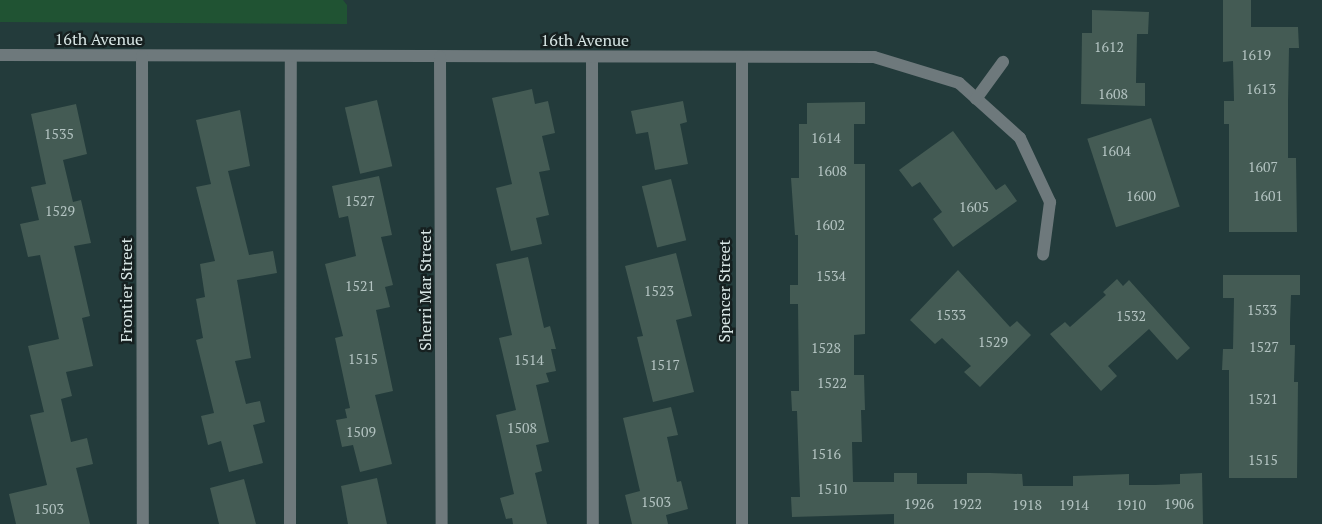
<!DOCTYPE html>
<html>
<head>
<meta charset="utf-8">
<style>
	body { margin:0 }
	#map { position:relative; width:1322px; height:524px; overflow:hidden; background:#233b3b; font-family:"PT Serif",serif }
	div>[style] { position:absolute }
	.green>* { inset:0; background:#205333 }
	.building>* { inset:0; background:#445b54; transform-origin:0 0 }
	.lane>* { height:12px; margin:-6px; padding:0 6px; transform-origin:6px; border-radius:6px; background:#6e797c }
	.street>* { height:12px; margin:-6px; padding:0 6px; transform-origin:6px; border-radius:6px; background:#6e797c }
	span { translate:-50% -50%; white-space:nowrap; text-align:center; line-height:1.15; -webkit-text-stroke:5px #162020; paint-order:stroke }
	.number-label { font-size:14px; color:#b4c4c2 }
	.number-label span { -webkit-text-stroke-width:0 }
	.street-label { font-size:16px; color:#d9e7e6 }
</style>
</head>
<body>
<div id="map">
	<div class="green">
		<div style="clip-path:polygon(0 0,343px 0,347px 5px,347px 24px,0 22px)"></div>
	</div>
	<div class="building">
		<div style="clip-path:polygon(1223px 0,1251px 0,1251px 27px,1298px 27px,1299px 48px,1289px 48px,1288px 102px,1288px 158px,1296px 158px,1297px 232px,1229px 232px,1229px 124px,1224px 124px,1224px 101px,1234px 101px,1233px 61px,1223px 62px)"></div>
		<div style="clip-path:polygon(1092px 10px,1149px 12px,1148px 34px,1137px 34px,1136px 83px,1145px 83px,1145px 106px,1081px 104px,1082px 33px,1092px 33px)"></div>
		<div style="clip-path:polygon(532px 89px,535px 104px,548px 101px,555px 133px,542px 136px,550px 170px,539px 172px,549px 215px,536px 218px,542px 244px,511px 251px,496px 188px,512px 184px,492px 98px)"></div>
		<div style="left:377px;top:100px;width:68px;height:33px;rotate:77deg"></div>
		<div style="clip-path:polygon(683px 101px,687px 122px,680px 124px,688px 164px,655px 170px,648px 132px,636px 134px,631px 111px)"></div>
		<div style="clip-path:polygon(865px 102px,865px 124px,854px 124px,854px 164px,865px 164px,865px 334px,854px 335px,854px 375px,864px 375px,865px 410px,861px 410px,862px 442px,852px 442px,853px 482px,894px 482px,894px 473px,917px 473px,917px 484px,967px 484px,967px 473px,990px 473px,1022px 474px,1023px 486px,1073px 486px,1073px 476px,1129px 474px,1129px 485px,1155px 485px,1180px 484px,1180px 474px,1202px 473px,1203px 524px,894px 524px,894px 514px,792px 517px,791px 497px,800px 497px,797px 411px,792px 411px,791px 391px,799px 391px,798px 304px,790px 304px,790px 285px,798px 285px,798px 235px,795px 235px,791px 178px,799px 178px,799px 124px,807px 124px,807px 103px)"></div>
		<div style="clip-path:polygon(76px 104px,87px 154px,63px 160px,73px 202px,81px 200px,91px 243px,74px 246px,90px 316px,82px 318px,93px 366px,66px 372px,72px 396px,61px 399px,71px 442px,87px 438px,93px 464px,76px 468px,90px 524px,16px 524px,9px 494px,47px 485px,30px 415px,44px 412px,28px 346px,59px 339px,40px 255px,28px 257px,20px 224px,39px 220px,31px 187px,46px 184px,31px 114px)"></div>
		<div style="clip-path:polygon(240px 110px,250px 166px,228px 171px,249px 255px,273px 251px,277px 273px,237px 280px,251px 358px,235px 361px,246px 404px,260px 401px,265px 422px,253px 425px,263px 463px,229px 472px,221px 441px,208px 445px,201px 416px,214px 413px,196px 340px,203px 338px,196px 299px,205px 297px,200px 264px,215px 261px,196px 187px,211px 184px,196px 120px)"></div>
		<div style="left:1151px;top:118px;width:93px;height:67px;rotate:72deg"></div>
		<div style="clip-path:polygon(953px 131px,996px 190px,1005px 184px,1017px 201px,953px 247px,933px 219px,942px 212px,920px 182px,912px 187px,899px 170px)"></div>
		<div style="clip-path:polygon(379px 176px,392px 235px,381px 237px,393px 285px,385px 287px,390px 307px,376px 310px,393px 391px,375px 395px,392px 464px,360px 472px,353px 445px,342px 447px,336px 420px,347px 418px,345px 409px,350px 408px,335px 338px,343px 336px,325px 264px,356px 256px,348px 216px,339px 218px,332px 186px)"></div>
		<div style="left:671px;top:179px;width:63px;height:30px;rotate:76deg"></div>
		<div style="clip-path:polygon(676px 253px,692px 316px,676px 320px,694px 392px,653px 402px,637px 337px,643px 336px,625px 266px)"></div>
		<div style="clip-path:polygon(528px 257px,544px 328px,550px 326px,556px 349px,551px 349px,556px 371px,546px 373px,549px 382px,536px 385px,549px 442px,536px 445px,542px 471px,535px 473px,547px 524px,513px 524px,512px 518px,506px 519px,500px 498px,514px 494px,496px 415px,516px 410px,499px 338px,512px 335px,496px 264px)"></div>
		<div style="clip-path:polygon(958px 270px,1010px 327px,1017px 321px,1031px 335px,980px 387px,964px 372px,971px 366px,942px 338px,935px 344px,910px 320px)"></div>
		<div style="clip-path:polygon(1223px 275px,1300px 275px,1300px 295px,1291px 295px,1290px 323px,1290px 345px,1295px 345px,1294px 382px,1298px 382px,1297px 478px,1229px 478px,1229px 370px,1222px 370px,1223px 349px,1233px 349px,1234px 298px,1223px 298px)"></div>
		<div style="clip-path:polygon(1117px 279px,1123px 286px,1129px 280px,1190px 348px,1177px 360px,1149px 329px,1108px 366px,1117px 376px,1101px 391px,1050px 334px,1065px 322px,1070px 327px,1106px 295px,1103px 292px)"></div>
		<div style="clip-path:polygon(671px 407px,678px 435px,667px 437px,677px 482px,681px 481px,688px 509px,666px 515px,668px 524px,632px 524px,625px 495px,640px 491px,623px 418px)"></div>
		<div style="clip-path:polygon(377px 478px,387px 524px,348px 524px,341px 486px)"></div>
		<div style="clip-path:polygon(244px 479px,256px 524px,219px 524px,210px 488px)"></div>
	</div>
	<div class="lane">
		<div style="left:592px;top:57px;width:467px;rotate:89.9deg"></div>
		<div style="left:290px;top:524px;width:468px;rotate:-89.9deg"></div>
	</div>
	<div class="street">
		<div style="left:0;top:55px;width:874px;rotate:0.13deg"></div>
		<div style="left:874px;top:57px;width:89px;rotate:17deg"></div>
		<div style="left:959px;top:83px;width:82px;rotate:42deg"></div>
		<div style="left:1020px;top:138px;width:71px;rotate:64.9deg"></div>
		<div style="left:1050px;top:202px;width:53px;rotate:97.5deg"></div>
		<div style="left:142px;top:56px;width:468px;rotate:89.9deg"></div>
		<div style="left:440px;top:57px;width:467px;rotate:89.8deg"></div>
		<div style="left:976px;top:99px;width:46px;rotate:-53.9deg"></div>
		<div style="left:742px;top:524px;width:467px;rotate:-90deg"></div>
	</div>
	<div class="number-label">
		<span style="left:1109px;top:47px">1612</span>
		<span style="left:1256px;top:55px">1619</span>
		<span style="left:1261px;top:89px">1613</span>
		<span style="left:1113px;top:94px">1608</span>
		<span style="left:59px;top:134px">1535</span>
		<span style="left:826px;top:138px">1614</span>
		<span style="left:1116px;top:151px">1604</span>
		<span style="left:1263px;top:167px">1607</span>
		<span style="left:832px;top:171px">1608</span>
		<span style="left:1141px;top:196px">1600</span>
		<span style="left:1268px;top:196px">1601</span>
		<span style="left:360px;top:201px">1527</span>
		<span style="left:974px;top:207px">1605</span>
		<span style="left:60px;top:211px">1529</span>
		<span style="left:830px;top:225px">1602</span>
		<span style="left:831px;top:276px">1534</span>
		<span style="left:360px;top:286px">1521</span>
		<span style="left:659px;top:291px">1523</span>
		<span style="left:1262px;top:310px">1533</span>
		<span style="left:951px;top:315px">1533</span>
		<span style="left:1131px;top:316px">1532</span>
		<span style="left:993px;top:342px">1529</span>
		<span style="left:1264px;top:347px">1527</span>
		<span style="left:826px;top:348px">1528</span>
		<span style="left:363px;top:359px">1515</span>
		<span style="left:529px;top:360px">1514</span>
		<span style="left:665px;top:365px">1517</span>
		<span style="left:832px;top:383px">1522</span>
		<span style="left:1263px;top:399px">1521</span>
		<span style="left:522px;top:428px">1508</span>
		<span style="left:361px;top:432px">1509</span>
		<span style="left:826px;top:454px">1516</span>
		<span style="left:1263px;top:460px">1515</span>
		<span style="left:832px;top:489px">1510</span>
		<span style="left:656px;top:502px">1503</span>
		<span style="left:919px;top:504px">1926</span>
		<span style="left:967px;top:504px">1922</span>
		<span style="left:1179px;top:504px">1906</span>
		<span style="left:1027px;top:505px">1918</span>
		<span style="left:1074px;top:505px">1914</span>
		<span style="left:1131px;top:505px">1910</span>
		<span style="left:49px;top:509px">1503</span>
	</div>
	<div class="street-label">
		<span style="left:99px;top:39px">16th Avenue</span>
		<span style="left:585px;top:40px">16th Avenue</span>
		<span style="left:126px;top:290px;rotate:-90deg">Frontier Street</span>
		<span style="left:425px;top:290px;rotate:-90deg">Sherri Mar Street</span>
		<span style="left:724px;top:291px;rotate:-90deg">Spencer Street</span>
	</div>
</div>
</body>
</html>
